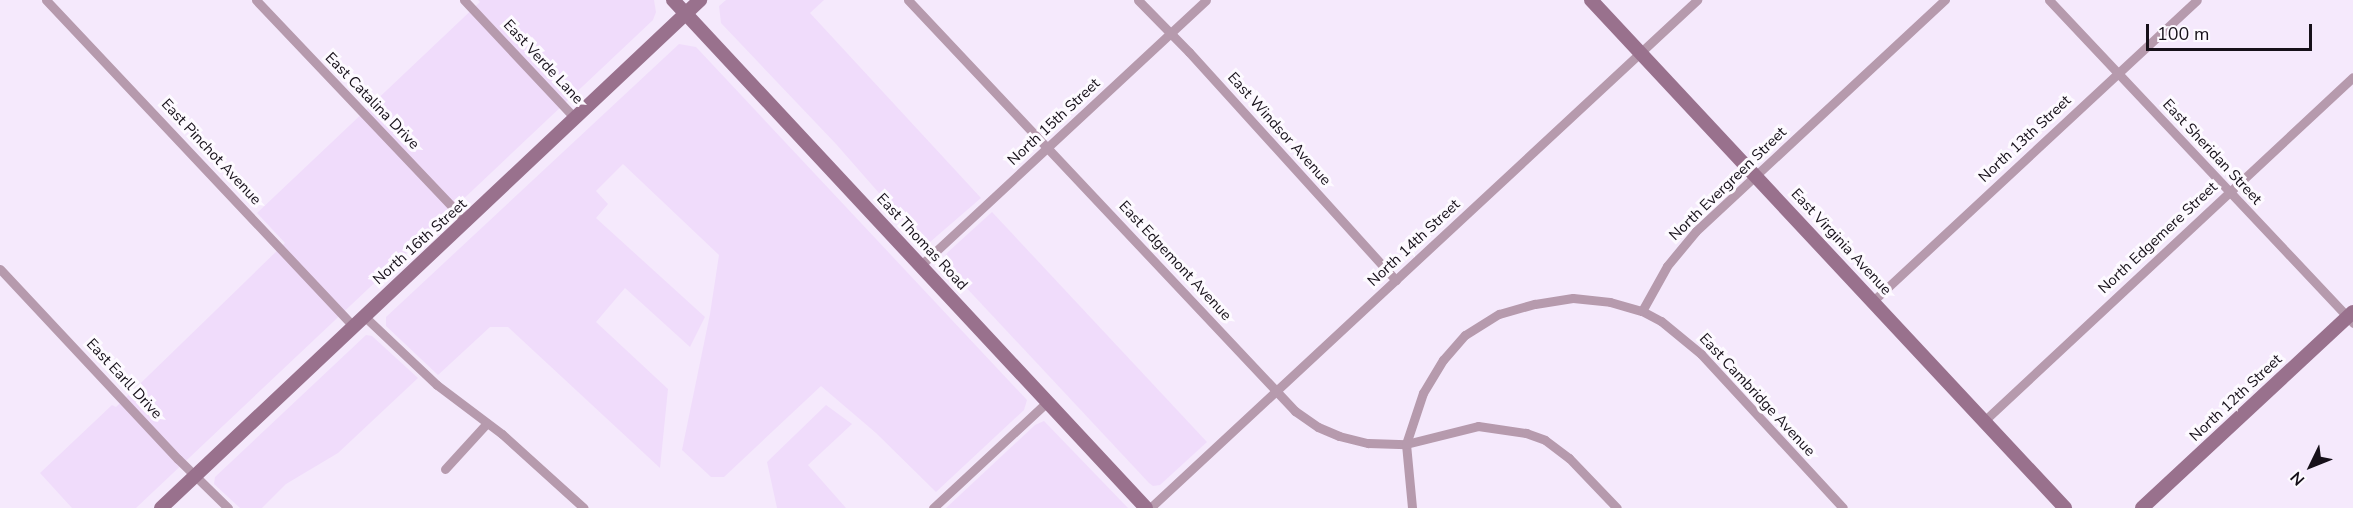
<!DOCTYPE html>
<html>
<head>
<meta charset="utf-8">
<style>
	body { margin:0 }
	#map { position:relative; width:2353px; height:508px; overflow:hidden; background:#f5e9fc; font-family:"Nunito Sans",sans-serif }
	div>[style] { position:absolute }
	.built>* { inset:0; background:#f0dcfb }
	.street>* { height:9px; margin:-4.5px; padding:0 4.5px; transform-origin:4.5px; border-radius:4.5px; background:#b69aad }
	.secondary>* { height:14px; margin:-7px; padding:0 7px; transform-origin:7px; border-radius:7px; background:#99718d }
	span { translate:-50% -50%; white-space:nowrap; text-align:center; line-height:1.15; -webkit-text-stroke:6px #fdfaff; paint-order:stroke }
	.street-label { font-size:15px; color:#161019 }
	.north { position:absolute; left:2281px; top:436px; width:60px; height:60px; -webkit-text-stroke:4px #fdfaff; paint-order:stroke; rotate:227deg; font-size:16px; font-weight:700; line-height:24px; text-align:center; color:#161019 }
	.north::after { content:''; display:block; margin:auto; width:21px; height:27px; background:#161019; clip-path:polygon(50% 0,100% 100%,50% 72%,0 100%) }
	.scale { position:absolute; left:2146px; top:24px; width:166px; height:27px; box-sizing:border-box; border:3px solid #161019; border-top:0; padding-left:8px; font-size:18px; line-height:21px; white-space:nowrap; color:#161019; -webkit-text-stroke:4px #fdfaff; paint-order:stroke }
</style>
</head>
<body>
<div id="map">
	<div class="built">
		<div style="clip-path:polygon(478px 0,654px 0,656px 12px,653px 20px,136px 508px,72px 508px,40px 473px,112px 405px,116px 407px,285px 243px,257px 213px,480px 2px)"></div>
		<div style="clip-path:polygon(726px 0,824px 0,810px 13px,981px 198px,930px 242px,922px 242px,836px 144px,721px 23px,719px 6px)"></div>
		<div style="clip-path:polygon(679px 44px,696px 47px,1027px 400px,1024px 410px,936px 492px,876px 433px,821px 386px,724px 477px,711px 477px,682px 450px,710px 314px,719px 255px,623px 164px,596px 191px,608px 204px,596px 218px,705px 317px,690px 347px,625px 288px,596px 322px,668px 389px,660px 468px,508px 327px,490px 327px,438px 375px,386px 326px,386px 317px)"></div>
		<div style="clip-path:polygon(992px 212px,1207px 442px,1160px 485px,1153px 486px,1149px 483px,946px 266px,944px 257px,948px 252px)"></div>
		<div style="clip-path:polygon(366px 335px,372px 336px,418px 378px,338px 453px,286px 484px,262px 508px,240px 508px,214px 484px,215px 477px)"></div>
		<div style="clip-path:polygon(826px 405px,852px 424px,808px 465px,846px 508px,777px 508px,767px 462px)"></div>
		<div style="clip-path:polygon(1044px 421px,1128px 508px,946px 508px,1035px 425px)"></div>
	</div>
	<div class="street">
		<div style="left:46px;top:0;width:448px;rotate:46.7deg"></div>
		<div style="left:256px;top:0;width:306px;rotate:46.5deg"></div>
		<div style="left:464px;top:0;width:162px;rotate:46.8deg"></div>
		<div style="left:908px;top:0;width:565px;rotate:46.72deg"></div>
		<div style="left:1295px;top:411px;width:28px;rotate:35deg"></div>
		<div style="left:1318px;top:427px;width:23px;rotate:23deg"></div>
		<div style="left:1339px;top:436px;width:30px;rotate:14deg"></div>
		<div style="left:1368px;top:443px;width:38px;rotate:2deg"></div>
		<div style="left:1406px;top:444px;width:64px;rotate:84.6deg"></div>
		<div style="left:1138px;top:0;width:73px;rotate:45.6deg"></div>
		<div style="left:1189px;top:52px;width:308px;rotate:47.8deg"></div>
		<div style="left:2049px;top:0;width:444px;rotate:46.7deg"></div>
		<div style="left:921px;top:265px;width:389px;rotate:-42.9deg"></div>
		<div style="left:0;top:269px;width:260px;rotate:46.9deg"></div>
		<div style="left:178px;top:459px;width:70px;rotate:44.4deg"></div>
		<div style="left:1873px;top:301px;width:442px;rotate:-42.9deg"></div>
		<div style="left:1642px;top:311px;width:21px;rotate:28deg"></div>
		<div style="left:1661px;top:321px;width:52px;rotate:39.5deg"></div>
		<div style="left:1701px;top:354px;width:209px;rotate:47.3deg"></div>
		<div style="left:364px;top:316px;width:100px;rotate:43.4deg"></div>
		<div style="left:437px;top:385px;width:81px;rotate:37deg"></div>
		<div style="left:502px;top:434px;width:110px;rotate:42.1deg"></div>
		<div style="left:1984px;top:421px;width:504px;rotate:-42.99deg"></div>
		<div style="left:1406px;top:444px;width:54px;rotate:-71.6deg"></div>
		<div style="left:1423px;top:393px;width:39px;rotate:-59deg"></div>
		<div style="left:1443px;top:360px;width:33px;rotate:-49deg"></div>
		<div style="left:1465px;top:335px;width:40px;rotate:-32deg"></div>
		<div style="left:1499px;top:314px;width:37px;rotate:-16deg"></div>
		<div style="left:1535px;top:304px;width:38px;rotate:-9deg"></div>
		<div style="left:1573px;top:298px;width:37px;rotate:6deg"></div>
		<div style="left:1610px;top:302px;width:33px;rotate:16deg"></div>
		<div style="left:1642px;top:311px;width:51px;rotate:-60.9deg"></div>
		<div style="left:1667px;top:266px;width:45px;rotate:-50.4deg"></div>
		<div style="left:1696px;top:231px;width:340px;rotate:-42.9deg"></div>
		<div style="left:1406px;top:444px;width:74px;rotate:-14deg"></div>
		<div style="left:1478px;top:426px;width:49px;rotate:8.3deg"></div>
		<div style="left:1526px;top:433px;width:20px;rotate:20deg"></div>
		<div style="left:1545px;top:440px;width:30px;rotate:37deg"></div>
		<div style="left:1569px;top:458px;width:69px;rotate:46.2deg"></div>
		<div style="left:445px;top:469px;width:62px;rotate:-47.6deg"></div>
		<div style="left:933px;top:508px;width:157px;rotate:-42.9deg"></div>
		<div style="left:1150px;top:508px;width:747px;rotate:-42.88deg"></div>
	</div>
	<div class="secondary">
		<div style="left:673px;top:0;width:694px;rotate:47.04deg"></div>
		<div style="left:1591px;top:0;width:695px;rotate:46.98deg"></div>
		<div style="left:161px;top:508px;width:741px;rotate:-43.3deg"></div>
		<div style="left:2142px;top:508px;width:288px;rotate:-42.9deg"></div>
	</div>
	<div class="street-label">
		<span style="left:543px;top:62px;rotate:47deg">East Verde Lane</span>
		<span style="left:372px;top:101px;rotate:46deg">East Catalina Drive</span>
		<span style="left:1054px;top:122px;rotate:-43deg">North 15th Street</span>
		<span style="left:1279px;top:129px;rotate:48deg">East Windsor Avenue</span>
		<span style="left:2025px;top:139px;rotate:-43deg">North 13th Street</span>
		<span style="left:211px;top:152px;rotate:47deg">East Pinchot Avenue</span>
		<span style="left:2212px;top:152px;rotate:47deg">East Sheridan Street</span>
		<span style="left:1728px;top:184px;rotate:-44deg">North Evergreen Street</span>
		<span style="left:2158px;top:238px;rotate:-43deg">North Edgemere Street</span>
		<span style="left:420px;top:242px;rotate:-42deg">North 16th Street</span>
		<span style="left:922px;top:242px;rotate:47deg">East Thomas Road</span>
		<span style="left:1841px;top:242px;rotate:47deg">East Virginia Avenue</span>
		<span style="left:1414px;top:243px;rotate:-43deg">North 14th Street</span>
		<span style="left:1175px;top:261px;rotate:47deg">East Edgemont Avenue</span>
		<span style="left:124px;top:379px;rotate:47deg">East Earll Drive</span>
		<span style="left:1757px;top:395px;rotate:47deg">East Cambridge Avenue</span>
		<span style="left:2236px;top:398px;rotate:-43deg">North 12th Street</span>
	</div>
	<div class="north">N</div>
	<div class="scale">100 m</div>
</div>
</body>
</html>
